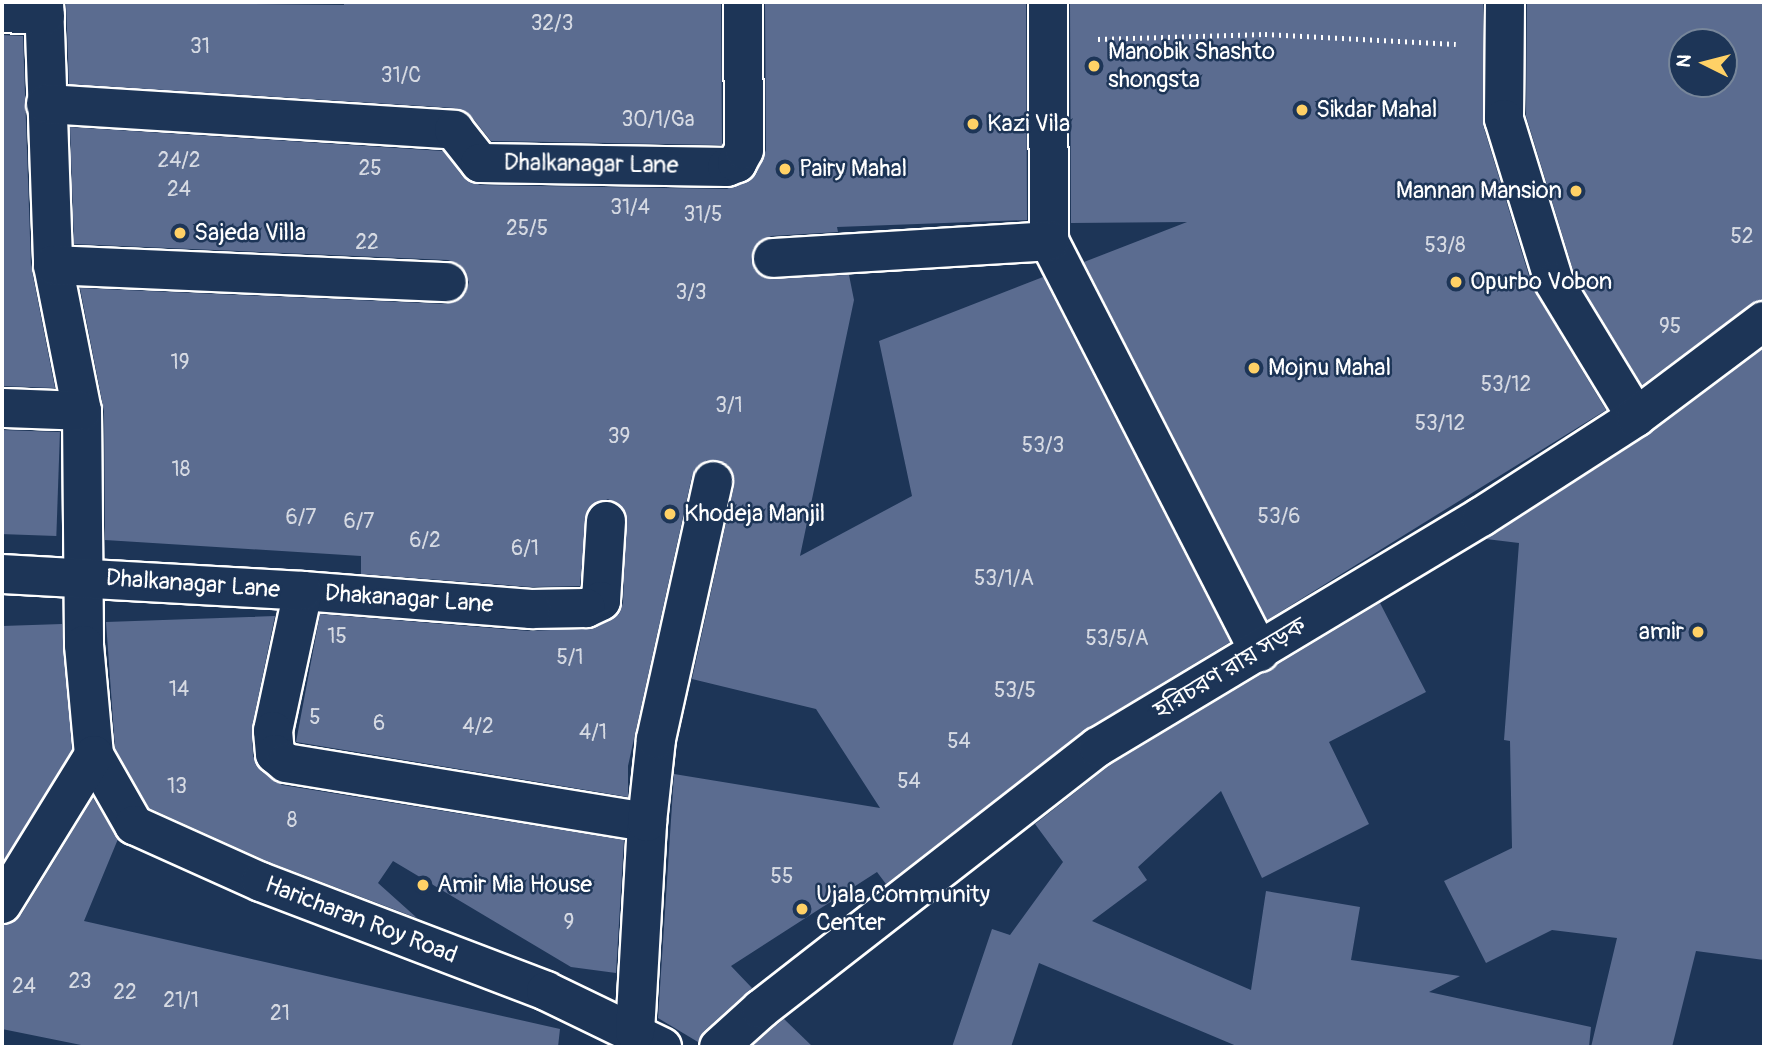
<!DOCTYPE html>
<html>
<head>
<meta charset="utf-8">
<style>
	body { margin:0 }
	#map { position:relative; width:1766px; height:1049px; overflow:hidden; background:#1d3557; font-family:Pangolin,"Noto Sans Bengali",sans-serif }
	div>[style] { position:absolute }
	.building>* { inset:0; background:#5b6c90; transform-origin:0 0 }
	.path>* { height:4.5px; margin-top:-2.25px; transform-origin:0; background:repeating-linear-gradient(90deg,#fff 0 2px,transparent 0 7px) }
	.roads { filter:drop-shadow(2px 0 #fff) drop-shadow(-2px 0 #fff) drop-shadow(0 2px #fff) drop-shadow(0 -2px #fff) }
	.street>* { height:38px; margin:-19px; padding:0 19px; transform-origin:19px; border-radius:19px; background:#1d3557 }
	.secondary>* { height:38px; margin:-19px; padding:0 19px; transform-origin:19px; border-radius:19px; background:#1d3557 }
	.dots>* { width:19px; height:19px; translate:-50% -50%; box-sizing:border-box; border:4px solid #1d3557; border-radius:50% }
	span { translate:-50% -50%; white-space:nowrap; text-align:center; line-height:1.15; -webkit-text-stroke:5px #1d3557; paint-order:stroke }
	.number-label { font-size:21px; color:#d6dae3 }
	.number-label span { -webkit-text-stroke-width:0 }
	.poi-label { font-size:24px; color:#fff }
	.left { translate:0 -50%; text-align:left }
	.right { translate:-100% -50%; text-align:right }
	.street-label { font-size:24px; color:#fff }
	.frame { position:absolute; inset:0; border:4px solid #fff; pointer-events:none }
	.north { position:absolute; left:1668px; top:28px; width:70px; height:70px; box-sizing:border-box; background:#1d3557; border:2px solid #77869a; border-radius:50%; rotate:276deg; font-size:19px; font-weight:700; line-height:28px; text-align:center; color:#fff }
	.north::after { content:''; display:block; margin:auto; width:24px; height:32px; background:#ffd166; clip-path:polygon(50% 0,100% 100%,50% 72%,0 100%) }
</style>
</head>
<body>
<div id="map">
	<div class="building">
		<div style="clip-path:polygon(66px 2px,344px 5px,344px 2px,721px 2px,722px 145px,491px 141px,471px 116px,455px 108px,69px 84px)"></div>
		<div style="clip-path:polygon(765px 2px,1026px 2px,1027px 220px,837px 227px,838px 232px,771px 236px,753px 249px,754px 269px,763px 277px,849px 275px,854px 300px,800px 556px,912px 496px,879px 341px,1043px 277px,1230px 642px,1085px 730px,886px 884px,877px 872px,731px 966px,752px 988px,704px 1031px,698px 1042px,658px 1018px,674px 774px,880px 808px,816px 709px,692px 679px,734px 486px,728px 465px,707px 460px,692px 476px,628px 766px,628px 797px,296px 742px,320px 614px,529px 631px,595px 628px,619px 614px,623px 603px,626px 512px,608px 499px,587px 510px,580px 586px,532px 587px,361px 574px,361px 556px,105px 540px,104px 411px,80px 288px,446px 304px,465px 294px,469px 282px,459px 264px,448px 260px,74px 244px,70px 127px,443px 151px,463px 177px,480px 185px,727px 189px,756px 174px,766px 150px)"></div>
		<div style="clip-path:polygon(1070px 2px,1483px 2px,1483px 125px,1533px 289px,1606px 410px,1267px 620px,1084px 262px,1187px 222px,1071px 223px)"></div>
		<div style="clip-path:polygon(evenodd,1527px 2px,1764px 2px,1764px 300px,1751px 304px,1642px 385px,1574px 273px,1526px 116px,1527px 2px,1682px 42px,1724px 42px,1724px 84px,1682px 84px,1682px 42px)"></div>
		<div style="clip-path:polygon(2px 35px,23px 36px,31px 266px,55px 388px,2px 386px)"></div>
		<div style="clip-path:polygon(1764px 348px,1764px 960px,1696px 951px,1672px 1047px,1591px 1047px,1617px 938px,1552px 930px,1486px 963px,1444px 881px,1512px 848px,1510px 741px,1504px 740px,1519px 543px,1486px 539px,1648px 435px)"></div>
		<div style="left:2px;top:430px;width:58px;height:104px;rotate:2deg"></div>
		<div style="clip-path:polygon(1380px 603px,1426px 692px,1329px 742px,1369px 824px,1262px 878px,1221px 791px,1138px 867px,1147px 880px,1092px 921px,1251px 990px,1266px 891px,1360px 907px,1351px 960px,1460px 976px,1429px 992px,1591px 1027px,1589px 1047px,1239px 1047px,1039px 963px,1011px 1047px,952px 1047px,992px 929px,1010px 935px,1063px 862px,1035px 824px,1110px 765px)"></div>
		<div style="clip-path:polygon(275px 616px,252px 727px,253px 756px,261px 771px,282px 785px,624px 840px,616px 973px,571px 967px,393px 861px,378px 883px,417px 918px,269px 862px,149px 808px,115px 748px,106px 622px)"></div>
		<div style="clip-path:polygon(62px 624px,72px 750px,2px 863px,2px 626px)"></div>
		<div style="clip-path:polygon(93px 798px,118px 839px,84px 921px,560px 1029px,558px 1047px,91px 1047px,2px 1029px,2px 926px,21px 915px)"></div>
		<div style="clip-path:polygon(784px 1019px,813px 1047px,751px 1047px,775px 1026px)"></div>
	</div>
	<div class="path">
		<div style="left:1098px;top:39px;width:167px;rotate:-1.7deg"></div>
		<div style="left:1265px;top:34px;width:191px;rotate:3deg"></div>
	</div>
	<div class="roads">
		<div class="street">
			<div style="left:44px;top:2px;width:263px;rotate:88deg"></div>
			<div style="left:53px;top:265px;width:149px;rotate:78.8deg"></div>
			<div style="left:82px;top:411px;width:234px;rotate:89.5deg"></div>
			<div style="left:84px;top:645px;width:110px;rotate:84.8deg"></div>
			<div style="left:94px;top:755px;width:81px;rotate:60.3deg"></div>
			<div style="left:134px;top:825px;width:139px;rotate:24.2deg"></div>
			<div style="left:261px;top:882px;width:305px;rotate:20.9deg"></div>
			<div style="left:546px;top:991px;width:129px;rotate:25.8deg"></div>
			<div style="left:1048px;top:2px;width:239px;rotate:89.8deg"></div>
			<div style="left:1049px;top:241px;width:462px;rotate:62.9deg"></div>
			<div style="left:1505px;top:2px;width:117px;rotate:90.5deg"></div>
			<div style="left:1504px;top:119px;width:170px;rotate:72.9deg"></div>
			<div style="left:1554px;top:282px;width:158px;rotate:58.7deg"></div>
			<div style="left:2px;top:13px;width:43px;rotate:2.7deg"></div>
			<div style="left:46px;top:104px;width:409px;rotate:3.6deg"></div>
			<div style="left:454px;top:130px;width:42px;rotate:51.8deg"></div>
			<div style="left:480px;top:163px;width:247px;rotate:0.9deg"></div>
			<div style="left:727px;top:167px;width:11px;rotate:-22deg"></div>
			<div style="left:737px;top:163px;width:15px;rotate:-62deg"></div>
			<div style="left:744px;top:150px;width:148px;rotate:-90.4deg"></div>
			<div style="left:773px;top:258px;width:277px;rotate:-3.5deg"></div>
			<div style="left:53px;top:265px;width:394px;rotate:2.5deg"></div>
			<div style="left:2px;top:408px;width:80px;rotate:2.1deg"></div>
			<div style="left:606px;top:521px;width:80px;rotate:93.6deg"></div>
			<div style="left:601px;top:601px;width:17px;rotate:155deg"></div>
			<div style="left:586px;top:608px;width:55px;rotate:179deg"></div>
			<div style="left:531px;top:609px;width:229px;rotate:-175.5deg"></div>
			<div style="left:303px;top:591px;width:143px;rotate:102.1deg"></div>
			<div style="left:273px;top:731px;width:23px;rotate:85deg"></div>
			<div style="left:275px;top:754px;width:14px;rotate:39deg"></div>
			<div style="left:286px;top:763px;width:366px;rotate:9.3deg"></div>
			<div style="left:2px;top:574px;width:301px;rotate:3.2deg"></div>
			<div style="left:2px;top:904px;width:175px;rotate:-58.3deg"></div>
			<div style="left:635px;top:1032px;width:210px;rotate:-86.7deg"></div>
			<div style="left:647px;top:822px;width:83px;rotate:-83.8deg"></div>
			<div style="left:656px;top:739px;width:264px;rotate:-77.5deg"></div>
		</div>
		<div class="secondary">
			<div style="left:719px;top:1047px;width:57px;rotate:-42.1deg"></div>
			<div style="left:761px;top:1009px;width:427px;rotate:-37.9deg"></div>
			<div style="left:1098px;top:747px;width:447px;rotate:-31deg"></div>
			<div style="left:1481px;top:517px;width:184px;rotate:-32.8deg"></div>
			<div style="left:1636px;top:417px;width:160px;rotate:-36.9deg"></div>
		</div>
	</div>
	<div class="dots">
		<div style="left:1094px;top:66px;background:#ffd166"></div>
		<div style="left:1302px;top:110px;background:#ffd166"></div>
		<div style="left:973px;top:124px;background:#ffd166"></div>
		<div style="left:785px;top:169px;background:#ffd166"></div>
		<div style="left:1576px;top:191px;background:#ffd166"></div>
		<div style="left:180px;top:233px;background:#ffd166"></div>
		<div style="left:1456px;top:282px;background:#ffd166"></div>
		<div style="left:1254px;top:368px;background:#ffd166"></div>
		<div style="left:670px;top:514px;background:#ffd166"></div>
		<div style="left:1698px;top:632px;background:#ffd166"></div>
		<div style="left:423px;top:885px;background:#ffd166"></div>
		<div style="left:802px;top:909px;background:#ffd166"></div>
	</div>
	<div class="number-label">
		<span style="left:552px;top:24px">32/3</span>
		<span style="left:200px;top:47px">31</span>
		<span style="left:401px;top:76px">31/C</span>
		<span style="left:658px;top:120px">30/1/Ga</span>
		<span style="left:179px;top:161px">24/2</span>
		<span style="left:370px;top:169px">25</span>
		<span style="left:179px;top:190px">24</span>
		<span style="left:630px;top:208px">31/4</span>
		<span style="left:703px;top:215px">31/5</span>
		<span style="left:527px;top:229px">25/5</span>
		<span style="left:1742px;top:237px">52</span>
		<span style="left:367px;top:243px">22</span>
		<span style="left:1445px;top:246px">53/8</span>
		<span style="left:691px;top:293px">3/3</span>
		<span style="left:1670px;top:327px">95</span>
		<span style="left:180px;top:363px">19</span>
		<span style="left:1506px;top:385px">53/12</span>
		<span style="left:729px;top:406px">3/1</span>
		<span style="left:1440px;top:424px">53/12</span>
		<span style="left:619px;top:437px">39</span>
		<span style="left:1043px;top:446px">53/3</span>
		<span style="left:181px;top:470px">18</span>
		<span style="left:1279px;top:517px">53/6</span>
		<span style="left:301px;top:518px">6/7</span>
		<span style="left:359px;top:522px">6/7</span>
		<span style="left:425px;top:541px">6/2</span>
		<span style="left:525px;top:549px">6/1</span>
		<span style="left:1004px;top:579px">53/1/A</span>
		<span style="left:337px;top:637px">15</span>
		<span style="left:1117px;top:639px">53/5/A</span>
		<span style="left:570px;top:658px">5/1</span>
		<span style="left:179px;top:690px">14</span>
		<span style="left:1015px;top:691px">53/5</span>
		<span style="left:315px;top:718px">5</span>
		<span style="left:379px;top:724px">6</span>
		<span style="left:478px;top:727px">4/2</span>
		<span style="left:593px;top:733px">4/1</span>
		<span style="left:959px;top:742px">54</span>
		<span style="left:909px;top:782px">54</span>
		<span style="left:177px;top:787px">13</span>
		<span style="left:292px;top:821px">8</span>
		<span style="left:782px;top:877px">55</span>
		<span style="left:569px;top:923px">9</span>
		<span style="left:80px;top:982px">23</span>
		<span style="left:24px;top:987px">24</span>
		<span style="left:125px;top:993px">22</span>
		<span style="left:181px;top:1001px">21/1</span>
		<span style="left:280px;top:1014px">21</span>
	</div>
	<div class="poi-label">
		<span class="left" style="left:1108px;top:66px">Manobik Shashto<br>shongsta</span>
		<span class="left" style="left:1316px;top:110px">Sikdar Mahal</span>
		<span class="left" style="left:987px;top:124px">Kazi Vila</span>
		<span class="left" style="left:799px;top:169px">Pairy Mahal</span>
		<span class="right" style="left:1562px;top:191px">Mannan Mansion</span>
		<span class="left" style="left:194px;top:233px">Sajeda Villa</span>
		<span class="left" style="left:1470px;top:282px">Opurbo Vobon</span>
		<span class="left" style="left:1268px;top:368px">Mojnu Mahal</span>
		<span class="left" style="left:684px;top:514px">Khodeja Manjil</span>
		<span class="right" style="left:1684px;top:632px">amir</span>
		<span class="left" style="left:437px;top:885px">Amir Mia House</span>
		<span class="left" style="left:816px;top:909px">Ujala Community<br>Center</span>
	</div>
	<div class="street-label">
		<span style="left:591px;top:164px;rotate:1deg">Dhalkanagar Lane</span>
		<span style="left:193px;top:584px;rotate:4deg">Dhalkanagar Lane</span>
		<span style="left:409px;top:599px;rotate:4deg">Dhakanagar Lane</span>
		<span style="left:1230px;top:668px;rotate:-31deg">হরিচরণ রায় সড়ক</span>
		<span style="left:361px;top:920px;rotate:21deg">Haricharan Roy Road</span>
	</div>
	<div class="frame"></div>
	<div class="north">N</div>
</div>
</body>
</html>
